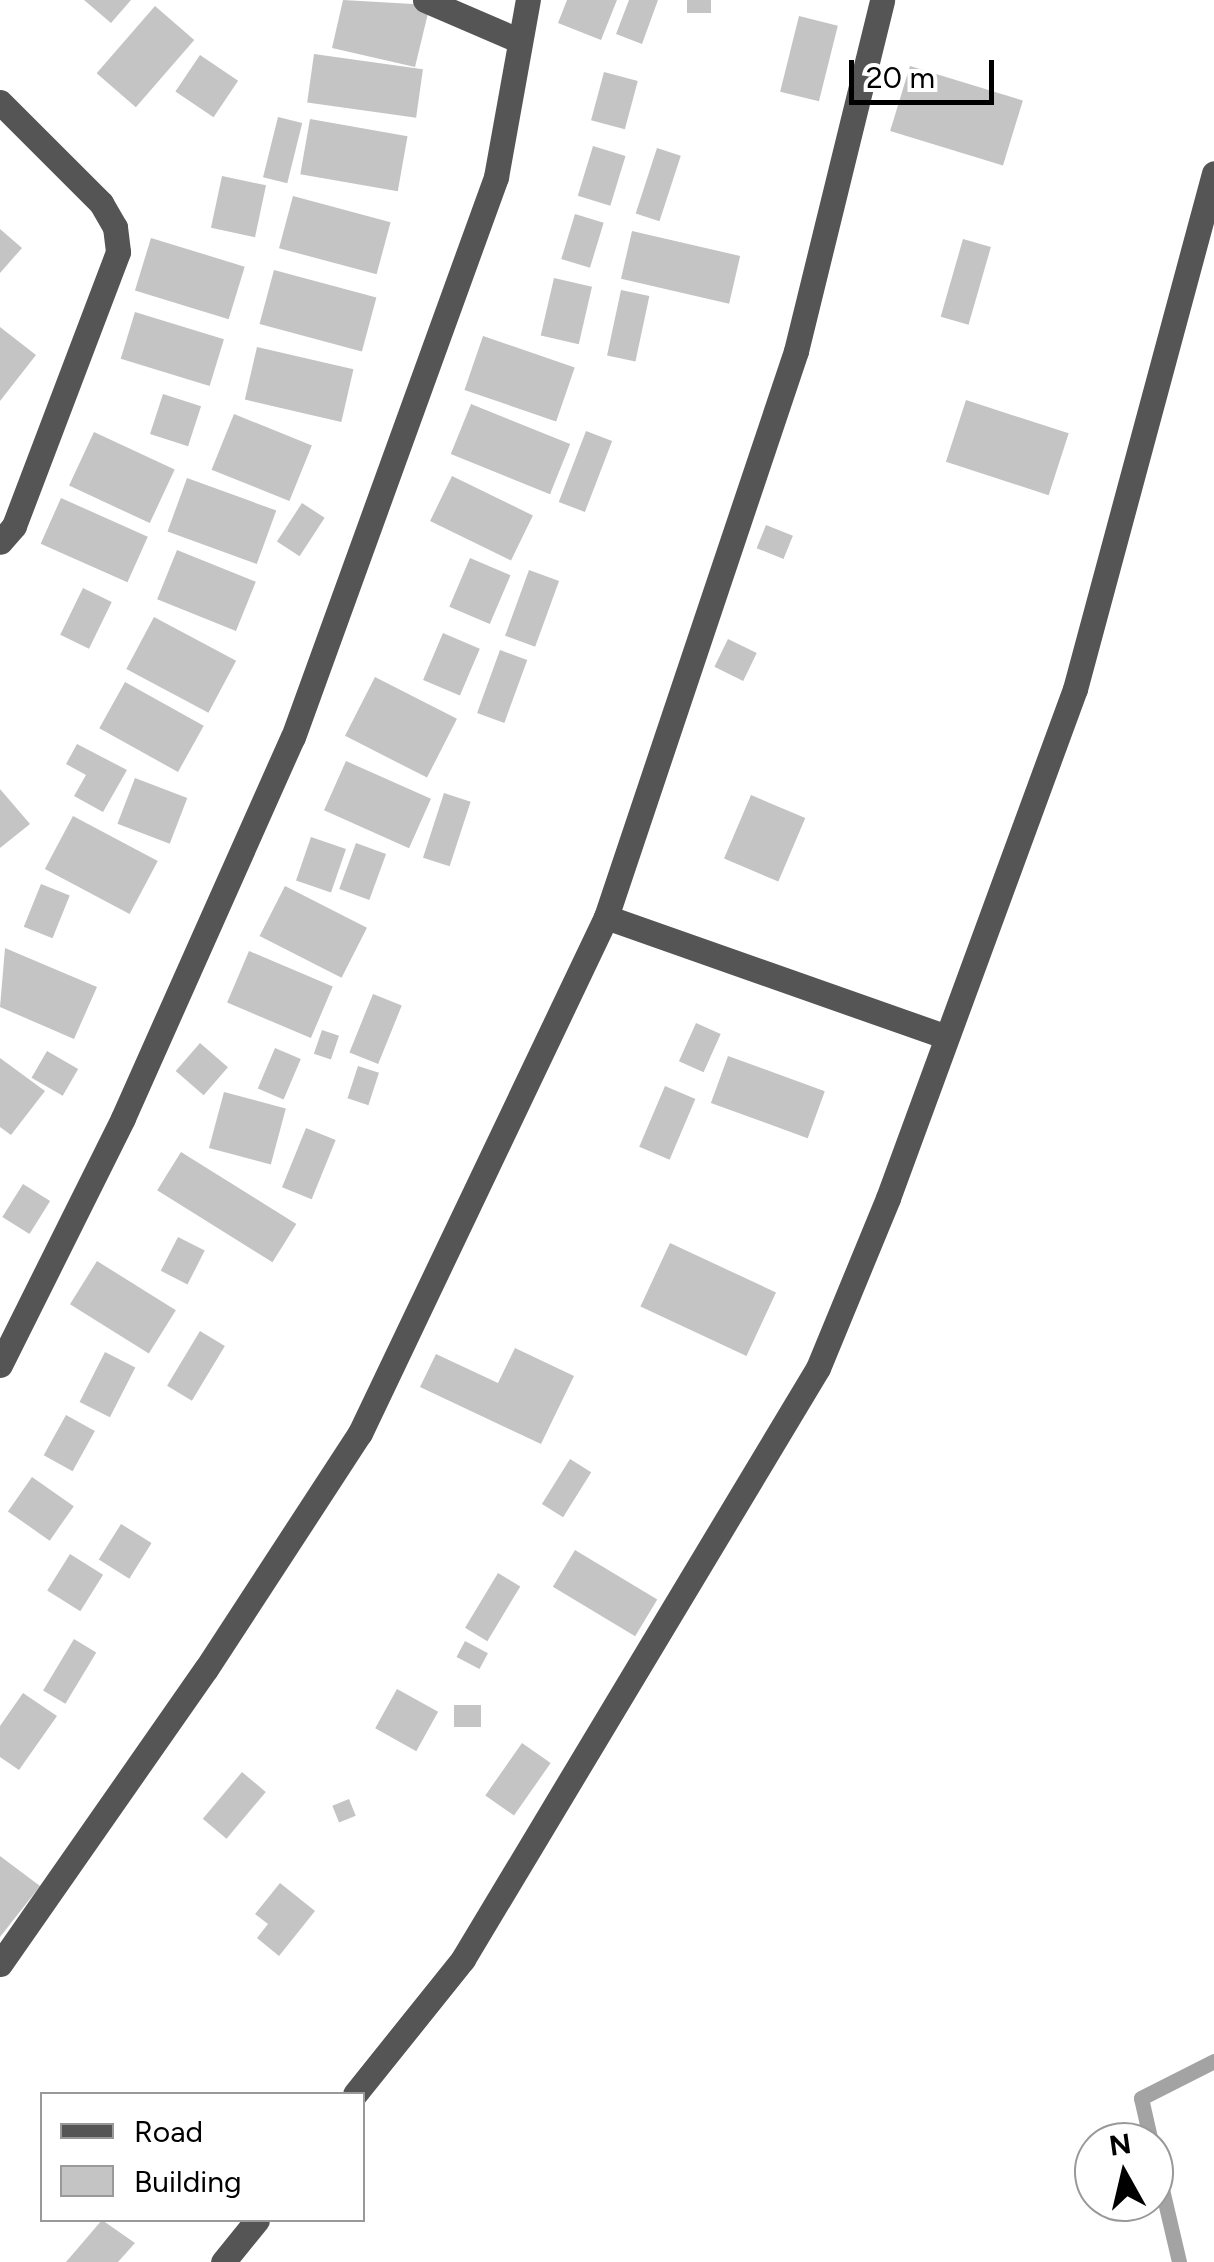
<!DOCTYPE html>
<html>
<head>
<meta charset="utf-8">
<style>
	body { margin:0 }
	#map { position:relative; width:1214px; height:2262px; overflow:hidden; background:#fff; font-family:Figtree,sans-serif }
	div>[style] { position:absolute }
	.stream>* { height:15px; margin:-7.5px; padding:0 7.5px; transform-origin:7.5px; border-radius:7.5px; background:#a3a3a3 }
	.building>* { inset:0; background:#c4c4c4; transform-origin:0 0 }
	.minor>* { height:25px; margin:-12.5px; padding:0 12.5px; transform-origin:12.5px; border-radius:12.5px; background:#555 }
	span { translate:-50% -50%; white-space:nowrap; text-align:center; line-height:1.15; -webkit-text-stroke:8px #fff; paint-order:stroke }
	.legend { position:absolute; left:40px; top:2092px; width:325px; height:130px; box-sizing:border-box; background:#fff; border:2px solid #999; margin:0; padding:12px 18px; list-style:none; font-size:30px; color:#000 }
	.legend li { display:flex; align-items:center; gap:20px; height:50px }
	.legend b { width:50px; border:2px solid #999 }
	.north { position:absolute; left:1074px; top:2122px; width:100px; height:100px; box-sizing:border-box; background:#fff; border:2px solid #999; border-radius:50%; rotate:352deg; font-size:28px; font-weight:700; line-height:40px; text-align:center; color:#000 }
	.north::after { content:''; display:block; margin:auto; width:35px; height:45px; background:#000; clip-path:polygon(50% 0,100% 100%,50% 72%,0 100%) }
	.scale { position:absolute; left:849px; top:60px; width:145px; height:45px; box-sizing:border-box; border:5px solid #000; border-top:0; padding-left:12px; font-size:30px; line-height:35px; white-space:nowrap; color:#000; -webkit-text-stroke:8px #fff; paint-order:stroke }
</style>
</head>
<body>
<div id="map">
	<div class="stream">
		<div style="left:1151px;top:2142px;width:45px;rotate:-102.8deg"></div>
		<div style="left:1141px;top:2098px;width:82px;rotate:-26.9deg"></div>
		<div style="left:1154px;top:2155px;width:110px;rotate:76.8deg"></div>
	</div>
	<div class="building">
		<div style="clip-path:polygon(84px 0,131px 0,111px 23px)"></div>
		<div style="clip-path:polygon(343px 0,430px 5px,415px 67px,332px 48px)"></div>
		<div style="clip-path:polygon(567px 0,617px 0,601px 40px,558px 23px)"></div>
		<div style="clip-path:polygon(629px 0,658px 0,642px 44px,616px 34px)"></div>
		<div style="left:687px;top:0;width:24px;height:13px"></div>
		<div style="left:155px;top:6px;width:52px;height:89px;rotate:41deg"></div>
		<div style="left:799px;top:16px;width:40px;height:78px;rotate:14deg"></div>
		<div style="left:314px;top:54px;width:110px;height:49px;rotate:8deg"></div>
		<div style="left:200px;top:55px;width:46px;height:44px;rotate:34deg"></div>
		<div style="left:910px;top:66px;width:118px;height:68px;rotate:17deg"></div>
		<div style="left:604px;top:72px;width:35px;height:50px;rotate:15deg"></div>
		<div style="left:278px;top:117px;width:25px;height:62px;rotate:14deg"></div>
		<div style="left:310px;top:119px;width:99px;height:56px;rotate:10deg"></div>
		<div style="left:593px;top:146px;width:34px;height:52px;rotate:17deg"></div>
		<div style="left:657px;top:148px;width:25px;height:69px;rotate:18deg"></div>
		<div style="left:222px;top:176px;width:45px;height:53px;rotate:12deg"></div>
		<div style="left:293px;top:196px;width:101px;height:54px;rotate:15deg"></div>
		<div style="left:575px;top:214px;width:30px;height:47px;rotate:17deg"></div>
		<div style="clip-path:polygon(0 229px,22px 248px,0 273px)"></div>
		<div style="left:632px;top:231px;width:111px;height:49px;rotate:13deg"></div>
		<div style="left:151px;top:238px;width:98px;height:55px;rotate:17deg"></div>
		<div style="left:963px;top:239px;width:29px;height:81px;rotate:16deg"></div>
		<div style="left:274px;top:270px;width:106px;height:56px;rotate:15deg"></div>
		<div style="left:554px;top:278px;width:39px;height:59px;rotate:13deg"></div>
		<div style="left:621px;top:290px;width:29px;height:67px;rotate:12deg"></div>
		<div style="left:135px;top:312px;width:93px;height:49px;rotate:17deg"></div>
		<div style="clip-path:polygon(0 327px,36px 355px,0 401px)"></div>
		<div style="left:483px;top:336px;width:97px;height:57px;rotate:19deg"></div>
		<div style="left:257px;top:347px;width:99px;height:54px;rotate:13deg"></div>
		<div style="left:163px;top:394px;width:40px;height:42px;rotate:18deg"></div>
		<div style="left:966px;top:400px;width:108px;height:65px;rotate:18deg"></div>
		<div style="left:471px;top:404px;width:107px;height:54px;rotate:22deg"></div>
		<div style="left:234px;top:414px;width:84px;height:60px;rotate:22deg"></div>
		<div style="left:586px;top:431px;width:28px;height:76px;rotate:21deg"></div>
		<div style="left:94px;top:432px;width:89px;height:59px;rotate:25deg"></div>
		<div style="left:452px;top:476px;width:90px;height:50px;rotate:26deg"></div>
		<div style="left:187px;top:478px;width:95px;height:57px;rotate:20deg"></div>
		<div style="left:61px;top:498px;width:95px;height:50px;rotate:24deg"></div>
		<div style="left:302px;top:503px;width:27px;height:46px;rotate:33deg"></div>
		<div style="left:766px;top:525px;width:29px;height:25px;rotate:22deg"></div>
		<div style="left:177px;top:550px;width:85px;height:53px;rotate:22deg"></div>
		<div style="left:470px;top:558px;width:44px;height:53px;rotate:23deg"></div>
		<div style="left:529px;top:570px;width:32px;height:70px;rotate:20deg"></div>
		<div style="left:83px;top:588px;width:32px;height:52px;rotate:26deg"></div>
		<div style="left:154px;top:617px;width:93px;height:59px;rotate:28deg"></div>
		<div style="left:443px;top:633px;width:40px;height:51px;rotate:23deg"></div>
		<div style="left:728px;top:639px;width:32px;height:31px;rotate:26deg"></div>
		<div style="left:500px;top:650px;width:29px;height:67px;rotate:20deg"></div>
		<div style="left:375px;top:677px;width:92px;height:66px;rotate:27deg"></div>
		<div style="left:125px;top:682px;width:90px;height:53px;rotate:29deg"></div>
		<div style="clip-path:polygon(77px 744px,127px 770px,103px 812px,74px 796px,86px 775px,66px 764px)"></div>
		<div style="left:346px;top:761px;width:93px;height:54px;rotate:24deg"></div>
		<div style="left:135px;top:778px;width:56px;height:49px;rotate:21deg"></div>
		<div style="clip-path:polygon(0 789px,30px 824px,0 848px)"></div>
		<div style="left:444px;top:793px;width:28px;height:68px;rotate:18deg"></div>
		<div style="left:751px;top:795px;width:59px;height:69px;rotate:23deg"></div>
		<div style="left:73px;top:816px;width:96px;height:60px;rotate:28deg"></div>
		<div style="left:311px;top:837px;width:37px;height:46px;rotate:19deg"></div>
		<div style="left:356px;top:843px;width:32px;height:49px;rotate:20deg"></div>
		<div style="left:41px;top:884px;width:31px;height:46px;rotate:22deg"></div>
		<div style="left:285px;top:886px;width:92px;height:56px;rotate:27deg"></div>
		<div style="clip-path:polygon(5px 948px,97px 987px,74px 1039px,0 1007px)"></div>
		<div style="left:249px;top:951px;width:91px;height:56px;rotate:23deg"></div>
		<div style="left:373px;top:994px;width:31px;height:63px;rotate:22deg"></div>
		<div style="left:696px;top:1023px;width:27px;height:42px;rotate:24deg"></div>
		<div style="left:322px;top:1030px;width:18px;height:25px;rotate:19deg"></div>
		<div style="left:200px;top:1043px;width:37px;height:37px;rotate:41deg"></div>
		<div style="left:275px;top:1048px;width:28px;height:44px;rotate:23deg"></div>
		<div style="left:47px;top:1051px;width:36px;height:31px;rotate:30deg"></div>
		<div style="left:728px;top:1056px;width:103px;height:50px;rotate:20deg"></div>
		<div style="clip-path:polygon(0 1058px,45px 1091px,11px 1135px,0 1127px)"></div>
		<div style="left:358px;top:1066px;width:22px;height:34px;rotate:18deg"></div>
		<div style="left:665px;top:1086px;width:33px;height:66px;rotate:23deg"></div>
		<div style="left:224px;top:1092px;width:64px;height:58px;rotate:15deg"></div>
		<div style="left:306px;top:1128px;width:32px;height:64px;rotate:22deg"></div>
		<div style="left:181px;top:1152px;width:136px;height:45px;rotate:32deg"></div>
		<div style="left:23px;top:1184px;width:32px;height:39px;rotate:32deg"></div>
		<div style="left:178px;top:1237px;width:30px;height:38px;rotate:27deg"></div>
		<div style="left:670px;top:1243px;width:117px;height:70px;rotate:25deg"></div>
		<div style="left:97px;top:1261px;width:93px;height:51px;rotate:32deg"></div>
		<div style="left:200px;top:1331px;width:29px;height:64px;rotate:31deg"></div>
		<div style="clip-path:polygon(515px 1348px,574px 1376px,541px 1444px,420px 1387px,436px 1354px,498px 1383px)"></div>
		<div style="left:105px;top:1352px;width:34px;height:56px;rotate:27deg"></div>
		<div style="left:66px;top:1415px;width:33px;height:46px;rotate:29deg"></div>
		<div style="left:570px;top:1459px;width:25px;height:53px;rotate:32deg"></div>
		<div style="left:32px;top:1477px;width:51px;height:42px;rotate:35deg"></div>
		<div style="left:121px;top:1524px;width:36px;height:42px;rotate:32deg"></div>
		<div style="left:575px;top:1550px;width:96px;height:43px;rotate:31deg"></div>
		<div style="left:70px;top:1554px;width:39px;height:43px;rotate:32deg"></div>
		<div style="left:498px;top:1573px;width:26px;height:64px;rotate:31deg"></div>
		<div style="left:74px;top:1639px;width:26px;height:60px;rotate:31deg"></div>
		<div style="left:465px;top:1641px;width:26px;height:18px;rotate:28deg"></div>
		<div style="left:397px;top:1689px;width:47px;height:45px;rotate:29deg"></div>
		<div style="clip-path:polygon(23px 1693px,57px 1716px,19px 1770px,0 1757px,0 1726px)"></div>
		<div style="left:481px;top:1705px;width:22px;height:27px;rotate:90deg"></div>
		<div style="left:522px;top:1743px;width:35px;height:64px;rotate:35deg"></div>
		<div style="left:242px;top:1772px;width:31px;height:61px;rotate:40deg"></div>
		<div style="left:349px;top:1799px;width:18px;height:18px;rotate:68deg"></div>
		<div style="clip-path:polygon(0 1856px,40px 1886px,0 1937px)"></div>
		<div style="clip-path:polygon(280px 1883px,315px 1911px,279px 1956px,257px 1938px,268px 1924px,255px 1914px)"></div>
		<div style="clip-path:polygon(102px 2220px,135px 2243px,118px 2262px,66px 2262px)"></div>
	</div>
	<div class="minor">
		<div style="left:425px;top:0;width:103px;rotate:23.3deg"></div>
		<div style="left:0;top:102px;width:143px;rotate:45deg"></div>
		<div style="left:101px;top:203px;width:28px;rotate:60deg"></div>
		<div style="left:115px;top:227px;width:25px;rotate:83deg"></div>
		<div style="left:118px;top:252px;width:293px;rotate:110.8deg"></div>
		<div style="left:14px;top:526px;width:21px;rotate:131deg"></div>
		<div style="left:606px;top:917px;width:357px;rotate:19.4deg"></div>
		<div style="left:0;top:1365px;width:276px;rotate:-63.5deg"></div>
		<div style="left:123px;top:1118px;width:417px;rotate:-66deg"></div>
		<div style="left:293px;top:737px;width:596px;rotate:-70.07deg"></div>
		<div style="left:496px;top:177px;width:180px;rotate:-79.8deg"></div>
		<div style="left:0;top:1964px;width:360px;rotate:-55.1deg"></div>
		<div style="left:206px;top:1669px;width:282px;rotate:-56.9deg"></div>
		<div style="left:360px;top:1433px;width:572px;rotate:-64.51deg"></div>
		<div style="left:606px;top:917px;width:597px;rotate:-71.44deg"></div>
		<div style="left:796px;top:351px;width:361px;rotate:-76.2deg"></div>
		<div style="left:355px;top:2094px;width:173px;rotate:-51.3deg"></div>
		<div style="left:463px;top:1959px;width:689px;rotate:-59.01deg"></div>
		<div style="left:818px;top:1368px;width:184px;rotate:-67.6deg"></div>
		<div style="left:888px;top:1198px;width:542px;rotate:-69.83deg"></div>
		<div style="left:1075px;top:689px;width:534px;rotate:-74.92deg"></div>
		<div style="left:223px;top:2262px;width:54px;rotate:-51deg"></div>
	</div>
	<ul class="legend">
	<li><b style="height:12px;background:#555"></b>Road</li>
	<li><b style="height:28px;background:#c4c4c4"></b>Building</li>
	</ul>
	<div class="north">N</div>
	<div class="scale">20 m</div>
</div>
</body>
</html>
